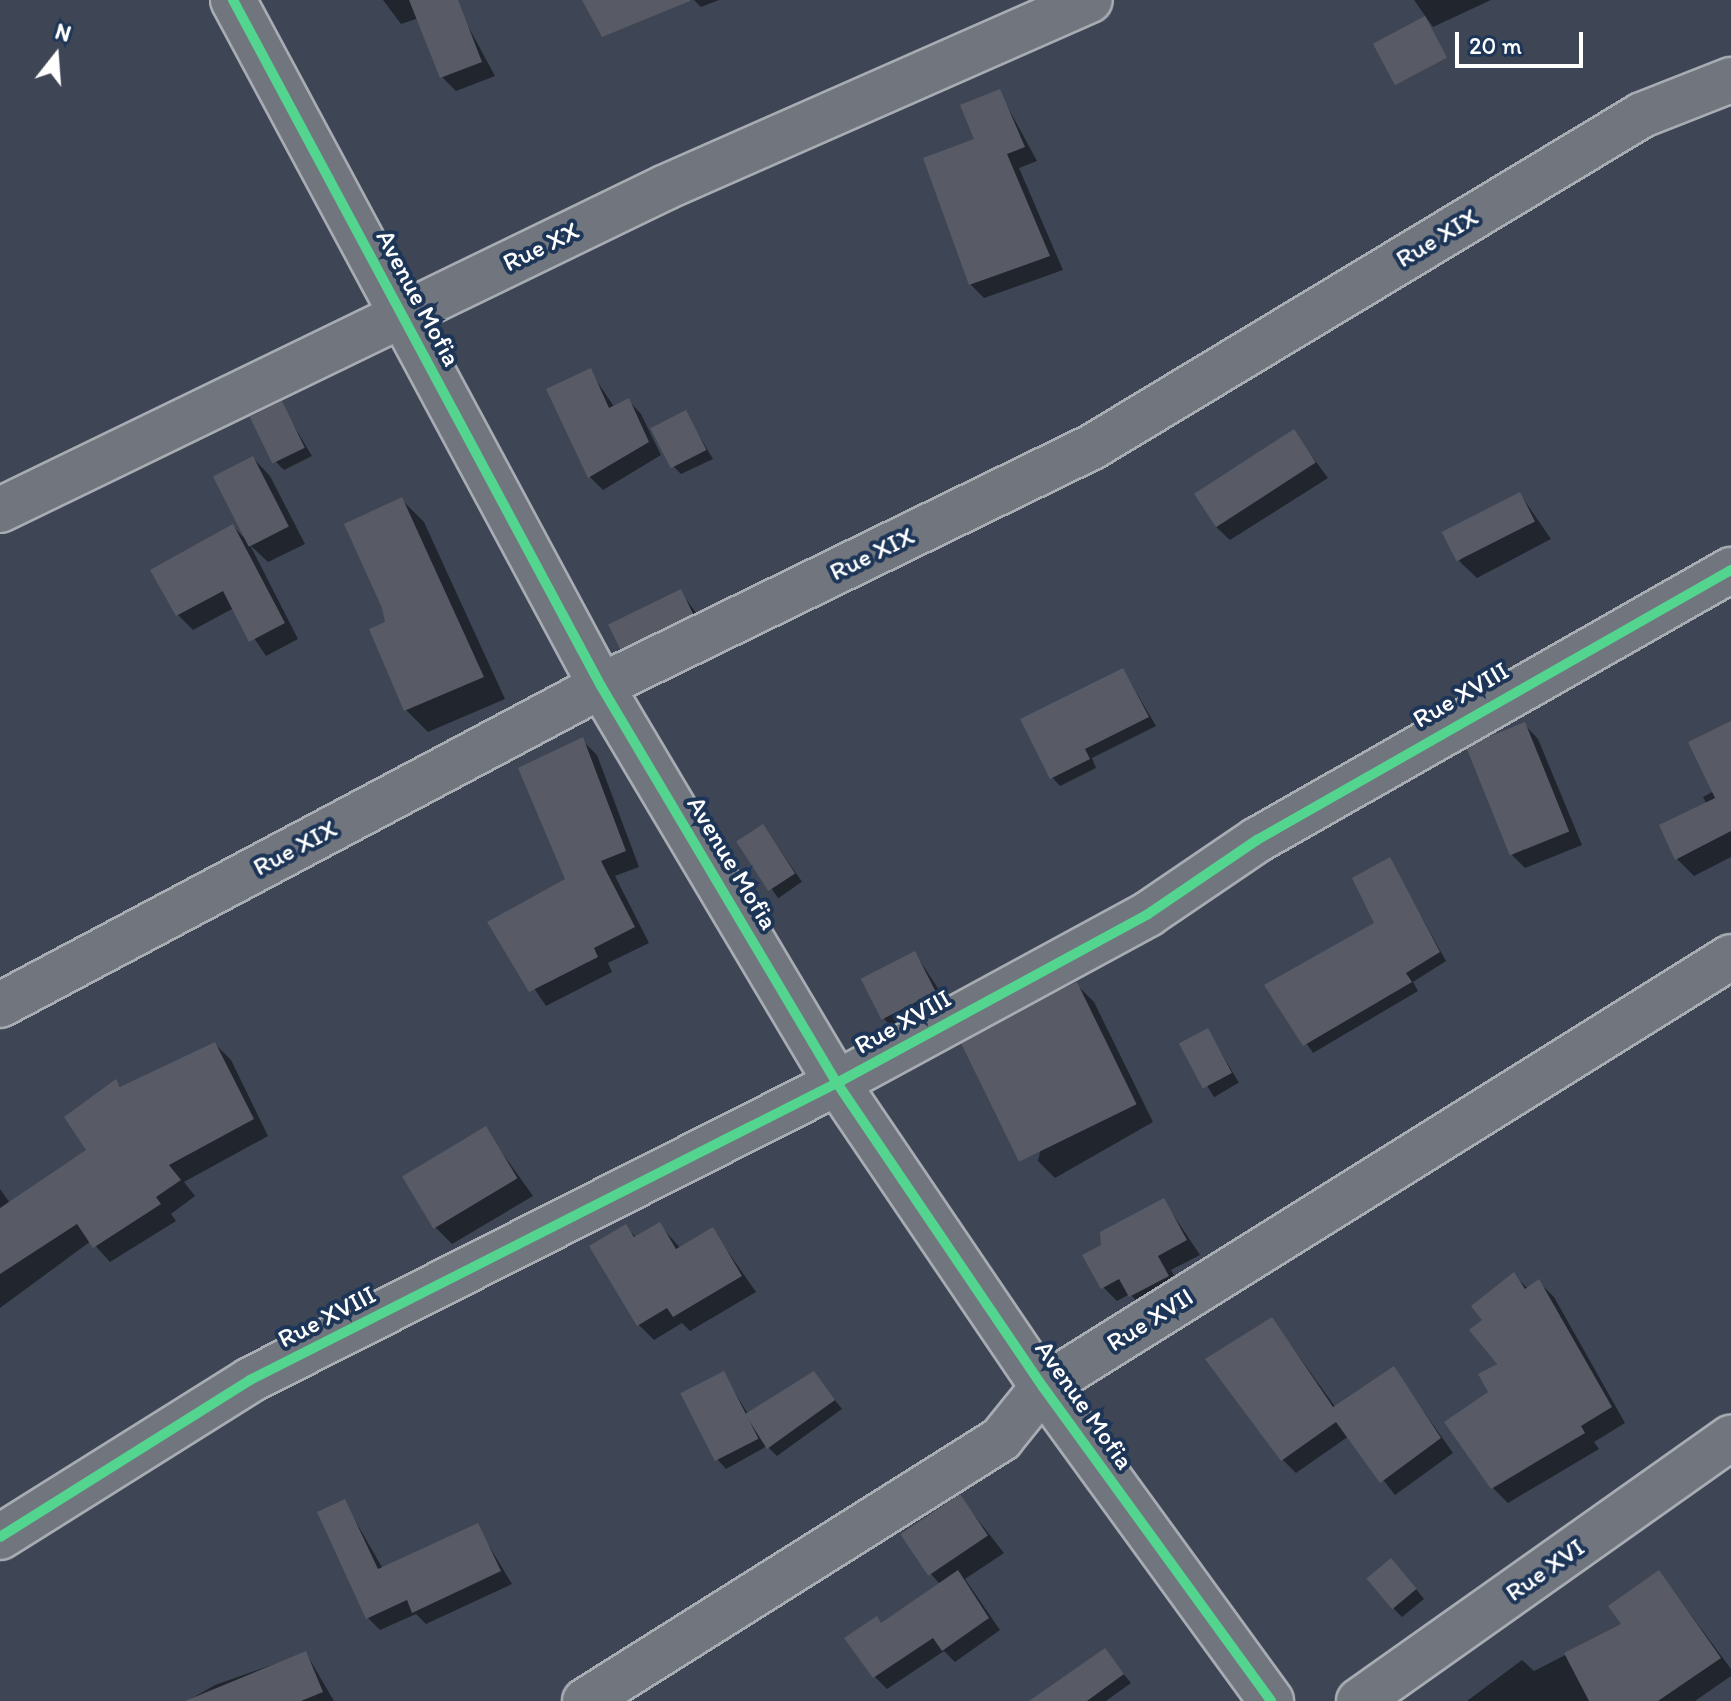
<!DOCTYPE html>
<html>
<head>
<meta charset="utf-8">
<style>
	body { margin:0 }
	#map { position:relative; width:1731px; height:1701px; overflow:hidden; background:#3e4656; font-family:Itim,sans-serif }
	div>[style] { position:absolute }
	.shadow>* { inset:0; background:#0007; transform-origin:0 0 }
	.building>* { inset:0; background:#585a65; transform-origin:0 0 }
	.roads { filter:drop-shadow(2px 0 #a8acb3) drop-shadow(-2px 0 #a8acb3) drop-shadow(0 2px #a8acb3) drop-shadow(0 -2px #a8acb3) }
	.minor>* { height:44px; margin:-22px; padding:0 22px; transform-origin:22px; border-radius:22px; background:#70757e }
	.cycleway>* { height:10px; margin:-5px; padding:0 5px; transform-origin:5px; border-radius:5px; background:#53d58f }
	span { translate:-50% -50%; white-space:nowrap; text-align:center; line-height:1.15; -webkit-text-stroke:8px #1d3557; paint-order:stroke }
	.street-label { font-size:26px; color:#fff }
	.north { position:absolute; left:16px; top:16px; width:80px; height:80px; -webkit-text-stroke:6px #1d3557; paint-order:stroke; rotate:17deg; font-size:22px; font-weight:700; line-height:32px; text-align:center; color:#fff }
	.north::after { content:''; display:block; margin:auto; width:28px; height:36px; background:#fff; clip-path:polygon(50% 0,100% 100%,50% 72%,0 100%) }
	.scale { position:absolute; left:1455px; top:32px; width:128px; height:36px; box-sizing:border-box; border:4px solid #fff; border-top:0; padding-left:10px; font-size:24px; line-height:28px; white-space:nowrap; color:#fff; -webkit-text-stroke:6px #1d3557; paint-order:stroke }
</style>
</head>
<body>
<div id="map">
	<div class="shadow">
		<div style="clip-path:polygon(383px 0,454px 0,495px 76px,456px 91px,442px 77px,419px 18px,401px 24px)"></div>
		<div style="clip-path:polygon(694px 0,719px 0,701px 7px)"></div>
		<div style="clip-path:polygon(1414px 0,1491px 0,1433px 27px)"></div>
		<div style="clip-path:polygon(999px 91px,1037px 161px,1019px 168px,1063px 270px,984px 298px,970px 284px,977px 141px)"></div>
		<div style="clip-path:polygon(590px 371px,615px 408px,629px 401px,641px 414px,661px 455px,603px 490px,590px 477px)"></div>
		<div style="clip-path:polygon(281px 404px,312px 456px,284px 470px,276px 462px)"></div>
		<div style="clip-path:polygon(685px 412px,713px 459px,681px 474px,673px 466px)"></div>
		<div style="clip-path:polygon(1294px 432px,1328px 478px,1230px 540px,1216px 527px)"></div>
		<div style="clip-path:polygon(253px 458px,270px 476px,305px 544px,268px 562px,250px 545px,298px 639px,266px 656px,234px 608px,193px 630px,178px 615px,233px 526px,248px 542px)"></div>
		<div style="clip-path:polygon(1520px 494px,1551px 539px,1477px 578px,1459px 561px)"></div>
		<div style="clip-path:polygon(401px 499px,424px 522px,505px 699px,428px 732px,406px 710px,387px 624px)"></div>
		<div style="clip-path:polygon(681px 592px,709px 631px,638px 666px,610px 624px)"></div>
		<div style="clip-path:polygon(1123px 670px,1156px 726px,1092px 758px,1096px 768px,1060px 786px,1052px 777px)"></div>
		<div style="clip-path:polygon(1731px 723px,1731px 857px,1694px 876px,1677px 859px,1707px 804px,1703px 797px,1714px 791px)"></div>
		<div style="clip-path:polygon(1525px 725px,1538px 739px,1582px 845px,1525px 868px,1511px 854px)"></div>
		<div style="clip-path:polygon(582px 740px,597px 755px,639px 867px,615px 876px,649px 943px,608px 963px,612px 972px,546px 1006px,490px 923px,568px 880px)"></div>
		<div style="left:763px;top:826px;width:68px;height:29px;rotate:55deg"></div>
		<div style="clip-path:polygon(1390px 860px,1446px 961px,1413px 982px,1418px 991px,1313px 1053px,1267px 986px,1377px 924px)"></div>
		<div style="clip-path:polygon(915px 953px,952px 1010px,902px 1036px,884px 1019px)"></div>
		<div style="clip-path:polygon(1077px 985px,1094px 1002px,1153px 1122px,1055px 1178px,1038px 1161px)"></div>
		<div style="left:1208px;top:1031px;width:60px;height:29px;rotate:59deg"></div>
		<div style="clip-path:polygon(215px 1044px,231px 1060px,268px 1136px,184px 1182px,195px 1196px,171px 1214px,176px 1221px,110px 1262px,91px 1241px,0 1308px,0 1189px,10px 1203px,89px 1151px,116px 1082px,122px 1088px)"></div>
		<div style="clip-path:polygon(485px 1129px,533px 1196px,452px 1244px,434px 1226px)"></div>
		<div style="clip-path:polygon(1164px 1201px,1200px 1255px,1171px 1270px,1182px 1290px,1145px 1310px,1130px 1294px,1117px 1301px,1103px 1287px,1103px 1247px)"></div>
		<div style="clip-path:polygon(660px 1225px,681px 1249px,712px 1229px,756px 1292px,690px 1331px,682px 1323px,654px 1340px,638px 1324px,626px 1227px,637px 1238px)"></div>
		<div style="clip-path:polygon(1514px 1275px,1528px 1289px,1539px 1282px,1554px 1297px,1625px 1423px,1594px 1442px,1599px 1449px,1508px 1503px,1493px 1488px,1491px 1392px)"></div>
		<div style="clip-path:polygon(1272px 1319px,1336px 1408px,1394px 1369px,1453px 1453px,1395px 1495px,1349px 1436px,1296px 1473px,1283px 1460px)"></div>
		<div style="clip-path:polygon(723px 1373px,748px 1414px,814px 1374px,842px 1409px,777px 1456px,767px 1446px,726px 1469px,718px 1460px)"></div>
		<div style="clip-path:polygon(960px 1497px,1004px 1553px,965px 1579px,1000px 1630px,955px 1662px,944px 1651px,887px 1689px,875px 1677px,883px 1625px,940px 1584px,930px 1573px)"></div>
		<div style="clip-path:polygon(344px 1501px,383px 1569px,477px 1526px,512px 1584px,426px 1624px,416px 1614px,380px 1630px,368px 1618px)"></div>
		<div style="clip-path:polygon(1400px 1569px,1424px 1599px,1402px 1617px,1394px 1609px)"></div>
		<div style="clip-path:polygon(1659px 1572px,1731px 1669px,1731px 1676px,1695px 1701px,1467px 1701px,1522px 1660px,1534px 1671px,1624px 1625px)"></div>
		<div style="clip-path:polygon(1105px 1651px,1131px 1683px,1106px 1701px,1073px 1701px)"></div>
		<div style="clip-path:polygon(306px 1653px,334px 1701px,187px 1701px,215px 1685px)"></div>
	</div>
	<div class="building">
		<div style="clip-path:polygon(409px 0,458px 0,482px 62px,440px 78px)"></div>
		<div style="clip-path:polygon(582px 0,690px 0,690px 1px,602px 37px)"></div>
		<div style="left:1425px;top:16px;width:47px;height:59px;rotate:62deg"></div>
		<div style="clip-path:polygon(1000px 89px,1025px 147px,1007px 154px,1050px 256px,969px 285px,923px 158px,974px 139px,960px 105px)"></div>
		<div style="clip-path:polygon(591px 368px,609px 408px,629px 398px,649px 442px,588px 478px,546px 389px)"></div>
		<div style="left:282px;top:401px;width:52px;height:36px;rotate:64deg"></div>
		<div style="left:686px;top:410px;width:45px;height:40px;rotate:63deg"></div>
		<div style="left:1294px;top:429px;width:40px;height:119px;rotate:57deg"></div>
		<div style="left:253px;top:456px;width:79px;height:45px;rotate:63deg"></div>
		<div style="left:1520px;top:492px;width:33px;height:88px;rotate:63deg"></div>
		<div style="clip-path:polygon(402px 497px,484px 677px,404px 711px,369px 629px,385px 622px,382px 608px,344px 524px)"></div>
		<div style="clip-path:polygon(233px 524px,285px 623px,249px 642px,223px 591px,176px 616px,150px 570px)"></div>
		<div style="left:681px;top:589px;width:28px;height:81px;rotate:64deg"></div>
		<div style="clip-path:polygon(1123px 668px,1149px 717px,1085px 749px,1090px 759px,1050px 779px,1020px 719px)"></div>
		<div style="clip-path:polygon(1731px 721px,1731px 831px,1675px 860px,1659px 825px,1715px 798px,1688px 742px)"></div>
		<div style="left:1525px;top:722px;width:118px;height:64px;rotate:68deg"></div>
		<div style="clip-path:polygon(583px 737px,626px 851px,601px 861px,635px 927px,594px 948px,598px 957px,529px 992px,487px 922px,565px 879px,518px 768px)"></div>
		<div style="left:763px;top:824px;width:59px;height:32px;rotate:57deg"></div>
		<div style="clip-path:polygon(1390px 857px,1440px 952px,1406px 973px,1412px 982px,1303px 1046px,1264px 985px,1374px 923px,1352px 878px)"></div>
		<div style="left:915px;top:951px;width:46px;height:61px;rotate:63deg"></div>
		<div style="left:1077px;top:982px;width:136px;height:131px;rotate:64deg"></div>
		<div style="left:1208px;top:1028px;width:51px;height:33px;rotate:62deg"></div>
		<div style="clip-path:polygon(215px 1042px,254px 1119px,169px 1165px,181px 1180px,156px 1197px,161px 1204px,93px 1248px,77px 1224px,0 1274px,0 1208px,86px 1150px,64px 1117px,116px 1079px,120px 1087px)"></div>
		<div style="left:486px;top:1126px;width:61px;height:98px;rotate:59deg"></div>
		<div style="clip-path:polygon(1164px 1198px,1187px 1240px,1158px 1256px,1169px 1276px,1129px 1297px,1119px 1279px,1101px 1289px,1082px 1255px,1101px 1245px,1100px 1232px)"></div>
		<div style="clip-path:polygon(660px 1222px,676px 1249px,713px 1227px,742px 1276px,673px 1317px,667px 1308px,637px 1326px,589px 1246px,626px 1224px,634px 1237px)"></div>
		<div style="clip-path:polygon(1514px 1272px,1525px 1289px,1539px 1279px,1612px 1407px,1581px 1426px,1585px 1433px,1491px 1489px,1444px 1422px,1488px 1392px,1478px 1374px,1497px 1364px,1469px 1330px,1482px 1320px,1471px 1306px)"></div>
		<div style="clip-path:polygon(1272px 1317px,1333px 1407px,1394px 1366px,1441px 1438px,1380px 1483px,1336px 1422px,1281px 1461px,1205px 1359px)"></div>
		<div style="left:724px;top:1371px;width:76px;height:49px;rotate:63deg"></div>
		<div style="clip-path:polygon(814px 1371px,835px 1400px,767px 1449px,745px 1414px)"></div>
		<div style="left:960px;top:1494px;width:50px;height:72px;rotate:56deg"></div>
		<div style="clip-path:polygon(345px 1499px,378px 1569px,478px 1523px,501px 1571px,412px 1613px,407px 1600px,366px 1619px,317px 1512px)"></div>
		<div style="left:1391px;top:1558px;width:40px;height:32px;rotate:50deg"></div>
		<div style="clip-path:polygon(958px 1570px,989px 1618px,942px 1651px,933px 1638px,873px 1678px,844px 1638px,877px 1616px,881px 1623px)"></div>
		<div style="clip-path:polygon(1659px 1570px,1721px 1658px,1658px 1701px,1589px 1701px,1564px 1653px,1621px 1624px,1608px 1606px)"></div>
		<div style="clip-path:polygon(1105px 1648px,1124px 1674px,1087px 1701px,1029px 1701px)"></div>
		<div style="clip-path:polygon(306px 1651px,323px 1692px,301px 1701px,185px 1701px)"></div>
	</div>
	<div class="roads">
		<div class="minor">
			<div style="left:233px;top:0;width:778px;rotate:61.79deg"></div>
			<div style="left:601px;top:686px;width:462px;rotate:59.3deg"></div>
			<div style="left:837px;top:1083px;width:367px;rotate:55.9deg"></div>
			<div style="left:1043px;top:1387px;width:388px;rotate:54deg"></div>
			<div style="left:0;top:510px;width:740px;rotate:-25.87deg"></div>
			<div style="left:666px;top:187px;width:463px;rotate:-23.8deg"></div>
			<div style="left:0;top:1005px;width:680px;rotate:-27.96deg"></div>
			<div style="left:601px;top:686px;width:546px;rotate:-25.96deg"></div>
			<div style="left:1092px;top:447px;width:642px;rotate:-31.12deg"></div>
			<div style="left:1642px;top:115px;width:96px;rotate:-21.5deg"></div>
			<div style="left:0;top:1537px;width:295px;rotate:-32.1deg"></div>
			<div style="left:250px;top:1380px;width:658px;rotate:-26.84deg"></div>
			<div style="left:837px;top:1083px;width:354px;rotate:-28.5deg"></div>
			<div style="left:1148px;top:914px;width:132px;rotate:-34.2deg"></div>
			<div style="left:1257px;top:840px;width:546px;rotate:-29.67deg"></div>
			<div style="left:585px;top:1701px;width:492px;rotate:-32.2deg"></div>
			<div style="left:1001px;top:1439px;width:67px;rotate:-51.1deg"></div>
			<div style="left:1043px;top:1387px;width:811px;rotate:-32.01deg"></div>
			<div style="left:1359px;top:1701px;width:456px;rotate:-35.3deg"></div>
		</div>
	</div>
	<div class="cycleway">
		<div style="left:233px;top:0;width:778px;rotate:61.79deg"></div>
		<div style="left:601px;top:686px;width:462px;rotate:59.3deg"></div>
		<div style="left:837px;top:1083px;width:367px;rotate:55.9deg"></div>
		<div style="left:1043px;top:1387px;width:388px;rotate:54deg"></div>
		<div style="left:0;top:1537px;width:295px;rotate:-32.1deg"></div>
		<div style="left:250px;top:1380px;width:658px;rotate:-26.84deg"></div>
		<div style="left:837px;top:1083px;width:354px;rotate:-28.5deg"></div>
		<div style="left:1148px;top:914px;width:132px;rotate:-34.2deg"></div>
		<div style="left:1257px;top:840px;width:546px;rotate:-29.67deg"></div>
	</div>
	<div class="street-label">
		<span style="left:1437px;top:238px;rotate:-31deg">Rue XIX</span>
		<span style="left:541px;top:247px;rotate:-26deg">Rue XX</span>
		<span style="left:418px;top:298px;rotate:62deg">Avenue Mofia</span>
		<span style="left:872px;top:554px;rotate:-26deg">Rue XIX</span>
		<span style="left:1461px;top:695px;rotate:-30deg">Rue XVIII</span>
		<span style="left:295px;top:848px;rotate:-28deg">Rue XIX</span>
		<span style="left:732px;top:863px;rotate:59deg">Avenue Mofia</span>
		<span style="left:903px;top:1022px;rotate:-29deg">Rue XVIII</span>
		<span style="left:327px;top:1317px;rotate:-27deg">Rue XVIII</span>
		<span style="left:1150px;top:1320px;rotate:-32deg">Rue XVII</span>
		<span style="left:1084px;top:1405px;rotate:55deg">Avenue Mofia</span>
		<span style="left:1545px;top:1570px;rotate:-35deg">Rue XVI</span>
	</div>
	<div class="north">N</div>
	<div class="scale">20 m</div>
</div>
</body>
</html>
